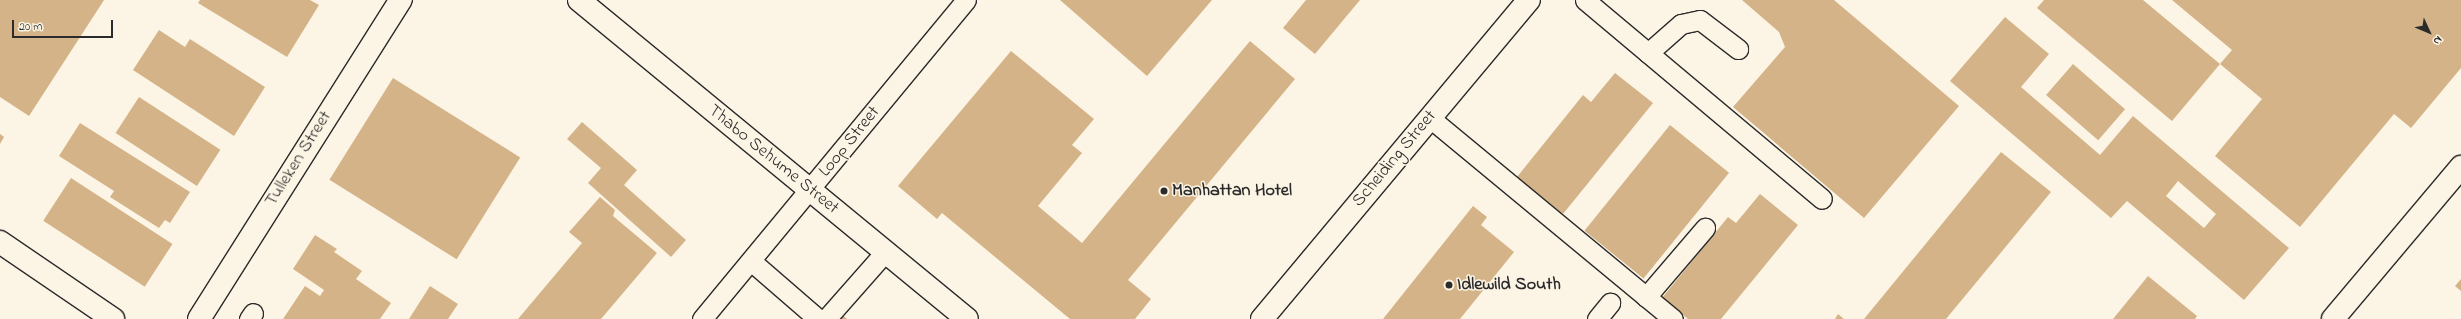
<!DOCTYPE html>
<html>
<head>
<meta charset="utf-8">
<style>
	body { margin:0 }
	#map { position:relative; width:2461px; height:319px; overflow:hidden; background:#fcf5e5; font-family:"Indie Flower",sans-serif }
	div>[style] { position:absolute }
	.building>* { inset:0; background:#d5b388; transform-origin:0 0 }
	.roads { filter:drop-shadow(1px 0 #2b2b2b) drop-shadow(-1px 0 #2b2b2b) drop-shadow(0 1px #2b2b2b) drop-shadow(0 -1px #2b2b2b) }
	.lane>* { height:19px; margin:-9.5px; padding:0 9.5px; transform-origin:9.5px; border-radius:9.5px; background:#fcf5e5 }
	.street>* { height:22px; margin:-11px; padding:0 11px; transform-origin:11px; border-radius:11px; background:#fcf5e5 }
	.secondary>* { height:22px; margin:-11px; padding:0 11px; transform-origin:11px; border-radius:11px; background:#fcf5e5 }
	.dots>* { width:11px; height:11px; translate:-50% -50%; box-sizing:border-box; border:2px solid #fcf5e5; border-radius:50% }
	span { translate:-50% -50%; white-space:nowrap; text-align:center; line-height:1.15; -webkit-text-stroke:3px #fcf5e5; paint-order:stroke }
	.street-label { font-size:18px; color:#2b2b2b }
	.poi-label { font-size:18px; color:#2b2b2b; font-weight:700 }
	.left { translate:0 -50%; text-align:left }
	.north { position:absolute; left:2409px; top:12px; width:40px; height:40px; -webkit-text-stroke:3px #fcf5e5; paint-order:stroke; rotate:134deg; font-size:11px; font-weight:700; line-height:16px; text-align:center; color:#2b2b2b }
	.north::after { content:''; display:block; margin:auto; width:14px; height:18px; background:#2b2b2b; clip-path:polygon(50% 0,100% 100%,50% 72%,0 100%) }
	.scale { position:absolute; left:12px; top:20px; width:101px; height:18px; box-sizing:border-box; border:2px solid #2b2b2b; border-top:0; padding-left:5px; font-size:12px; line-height:14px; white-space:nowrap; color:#2b2b2b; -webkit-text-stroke:3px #fcf5e5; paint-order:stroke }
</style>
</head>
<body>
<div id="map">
	<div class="building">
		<div style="clip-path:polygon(0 0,104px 0,29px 116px,0 97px)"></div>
		<div style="clip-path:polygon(200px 0,310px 0,319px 5px,287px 57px,198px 3px)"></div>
		<div style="clip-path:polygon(1060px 0,1212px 0,1147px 76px)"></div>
		<div style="clip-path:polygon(1306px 0,1360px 0,1315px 54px,1283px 28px)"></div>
		<div style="clip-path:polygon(1742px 0,1834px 0,1959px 106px,1864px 218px,1733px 107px,1785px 47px,1779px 32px)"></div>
		<div style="clip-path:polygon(2044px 0,2143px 0,2220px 64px,2172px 121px,2037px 8px)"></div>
		<div style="clip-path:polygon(2172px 0,2461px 0,2461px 68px,2411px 128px,2394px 114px,2300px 227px,2215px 156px,2262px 99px,2220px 64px,2232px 50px)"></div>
		<div style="clip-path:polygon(evenodd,2005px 17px,2049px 54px,2021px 87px,2100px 155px,2133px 116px,2289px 248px,2244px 300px,2127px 201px,2111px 218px,1950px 81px,2005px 17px,2178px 181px,2216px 214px,2204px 228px,2166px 196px,2178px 181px)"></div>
		<div style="clip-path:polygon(159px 30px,185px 47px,190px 39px,265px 87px,234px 136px,133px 70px)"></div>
		<div style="clip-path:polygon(1250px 41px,1295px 79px,1128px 280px,1151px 299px,1135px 319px,1070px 319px,942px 213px,937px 219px,898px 186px,1011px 51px,1094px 119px,1072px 145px,1082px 153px,1038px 206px,1082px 243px)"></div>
		<div style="left:2073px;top:64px;width:69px;height:41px;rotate:41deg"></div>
		<div style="clip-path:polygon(1615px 73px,1653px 103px,1563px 214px,1517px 177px,1583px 95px,1591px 102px)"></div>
		<div style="left:393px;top:78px;width:150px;height:120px;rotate:32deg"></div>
		<div style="left:139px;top:97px;width:97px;height:43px;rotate:33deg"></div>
		<div style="clip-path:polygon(582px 122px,637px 170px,624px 185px,686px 240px,671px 257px,588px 183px,601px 168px,567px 139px)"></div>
		<div style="clip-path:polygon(80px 123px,190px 192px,170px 223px,165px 220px,159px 228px,110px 197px,114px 191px,59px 156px)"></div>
		<div style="left:1670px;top:125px;width:76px;height:136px;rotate:39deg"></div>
		<div style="clip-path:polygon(0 134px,4px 137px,0 144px)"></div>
		<div style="clip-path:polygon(2001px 152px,2051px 192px,1946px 319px,1864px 319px)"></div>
		<div style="left:71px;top:178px;width:121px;height:51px;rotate:33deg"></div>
		<div style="clip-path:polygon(1760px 194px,1798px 225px,1721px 319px,1688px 319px,1662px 298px,1728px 217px,1736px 223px)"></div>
		<div style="clip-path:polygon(600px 197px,615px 210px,613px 216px,657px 253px,601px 319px,518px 319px,582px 243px,569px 232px)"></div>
		<div style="clip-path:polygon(1473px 206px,1487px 217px,1481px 225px,1514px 252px,1460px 319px,1383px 319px)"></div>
		<div style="clip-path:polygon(315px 235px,337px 249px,334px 252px,362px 271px,356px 279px,391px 303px,380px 319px,283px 319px,305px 286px,320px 296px,324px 290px,293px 269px)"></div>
		<div style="clip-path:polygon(2148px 276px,2197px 316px,2195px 319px,2113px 319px)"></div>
		<div style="clip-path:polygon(2461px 279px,2461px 291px,2455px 286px)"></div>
		<div style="clip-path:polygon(430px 286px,458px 304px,448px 319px,409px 319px)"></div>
		<div style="clip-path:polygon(840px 313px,847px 319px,835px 319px)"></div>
		<div style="clip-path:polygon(1838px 314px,1844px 319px,1835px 319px)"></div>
	</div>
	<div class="roads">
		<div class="lane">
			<div style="left:1585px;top:0;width:309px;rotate:40deg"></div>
			<div style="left:1648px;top:53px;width:44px;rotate:-41.3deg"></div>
			<div style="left:1681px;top:24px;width:19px;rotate:-12deg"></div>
			<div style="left:1700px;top:20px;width:48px;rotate:37.3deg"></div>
			<div style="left:1430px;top:118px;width:315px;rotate:39.6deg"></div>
			<div style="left:751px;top:261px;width:89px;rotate:40.9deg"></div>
			<div style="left:1646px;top:297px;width:91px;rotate:-49.5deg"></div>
			<div style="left:249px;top:319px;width:7px;rotate:-56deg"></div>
			<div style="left:702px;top:319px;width:414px;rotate:-50.4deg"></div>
			<div style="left:826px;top:319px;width:89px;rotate:-48.6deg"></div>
			<div style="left:1597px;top:319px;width:21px;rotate:-51deg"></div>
		</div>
		<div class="street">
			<div style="left:0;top:242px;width:137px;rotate:34.3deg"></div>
			<div style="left:199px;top:319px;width:378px;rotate:-57.7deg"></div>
		</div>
		<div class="secondary">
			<div style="left:579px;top:0;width:502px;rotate:39.43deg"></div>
			<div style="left:1262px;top:319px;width:416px;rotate:-50.1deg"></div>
			<div style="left:2333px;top:319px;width:199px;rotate:-49.9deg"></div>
		</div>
	</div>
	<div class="dots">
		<div style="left:1164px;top:191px;background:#2b2b2b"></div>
		<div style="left:1449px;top:285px;background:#2b2b2b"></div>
	</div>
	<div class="street-label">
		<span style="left:850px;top:142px;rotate:-51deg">Loop Street</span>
		<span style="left:299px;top:159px;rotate:-58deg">Tulleken Street</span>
		<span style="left:1395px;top:159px;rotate:-50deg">Scheiding Street</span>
		<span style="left:773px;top:160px;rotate:39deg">Thabo Sehume Street</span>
	</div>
	<div class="poi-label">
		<span class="left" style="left:1172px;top:191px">Manhattan Hotel</span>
		<span class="left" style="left:1457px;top:285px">Idlewild South</span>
	</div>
	<div class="north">N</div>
	<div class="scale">20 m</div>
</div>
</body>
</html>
